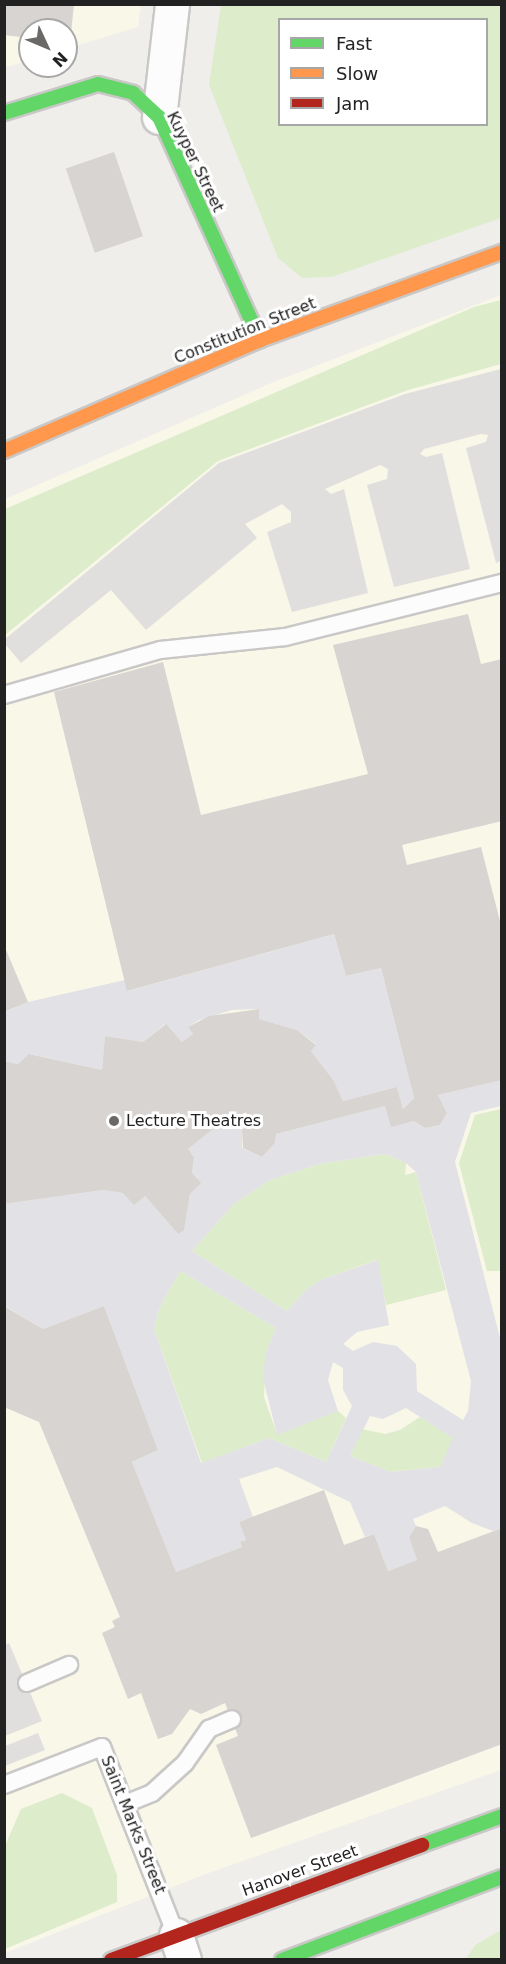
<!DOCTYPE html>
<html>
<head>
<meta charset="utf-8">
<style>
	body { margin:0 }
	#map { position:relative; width:506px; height:1964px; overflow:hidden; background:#f0eeeb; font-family:"DejaVu Sans",sans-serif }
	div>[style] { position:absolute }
	.education>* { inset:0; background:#f8f7e8 }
	.grass>* { inset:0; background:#ddeccb }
	.parking>* { inset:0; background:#e0dfde }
	.plaza>* { inset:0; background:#e2e1e5 }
	.building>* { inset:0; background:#d7d4d2; transform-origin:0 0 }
	.roads { filter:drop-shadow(2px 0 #c9c8c7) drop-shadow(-2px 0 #c9c8c7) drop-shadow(0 2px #c9c8c7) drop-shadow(0 -2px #c9c8c7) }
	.lane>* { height:16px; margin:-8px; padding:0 8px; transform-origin:8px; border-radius:8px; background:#fdfcfc }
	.street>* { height:33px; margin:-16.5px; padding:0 16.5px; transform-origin:16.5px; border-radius:16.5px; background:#fdfcfc }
	.fast>* { height:14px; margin:-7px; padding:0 7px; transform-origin:7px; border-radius:7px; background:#63d668 }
	.slow>* { height:14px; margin:-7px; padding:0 7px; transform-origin:7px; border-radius:7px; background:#ff974d }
	.jam>* { height:14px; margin:-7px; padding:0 7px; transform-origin:7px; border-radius:7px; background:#b3261e }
	.dots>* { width:16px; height:16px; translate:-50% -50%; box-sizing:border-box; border:3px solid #fff; border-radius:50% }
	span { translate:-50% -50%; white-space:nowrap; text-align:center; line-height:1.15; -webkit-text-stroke:6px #fff; paint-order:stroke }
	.street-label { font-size:16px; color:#222 }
	.poi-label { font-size:16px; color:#222 }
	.left { translate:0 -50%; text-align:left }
	.frame { position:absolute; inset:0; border:6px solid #222; pointer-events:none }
	.legend { position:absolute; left:278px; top:18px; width:210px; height:108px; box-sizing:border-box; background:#fff; border:2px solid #a7a7a7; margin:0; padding:8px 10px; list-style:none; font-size:18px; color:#222 }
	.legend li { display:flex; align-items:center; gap:12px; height:30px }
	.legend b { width:30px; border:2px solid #a7a7a7 }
	.north { position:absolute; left:18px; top:18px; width:60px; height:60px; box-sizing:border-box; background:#fff; border:2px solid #a7a7a7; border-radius:50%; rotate:134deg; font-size:16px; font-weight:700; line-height:24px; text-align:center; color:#222 }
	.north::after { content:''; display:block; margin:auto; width:21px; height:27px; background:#6a6968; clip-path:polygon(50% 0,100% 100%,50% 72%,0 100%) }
</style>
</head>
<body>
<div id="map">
	<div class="education">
		<div style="clip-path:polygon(4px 5px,141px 5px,138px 27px,66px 49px,66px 30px,30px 30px,30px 60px,11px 66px,5px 66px)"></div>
		<div style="clip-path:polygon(501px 295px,501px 1770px,203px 1875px,5px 1953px,5px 499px,276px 381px)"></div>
	</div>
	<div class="grass">
		<div style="clip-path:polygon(evenodd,221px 5px,501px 5px,501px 218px,332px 277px,302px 278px,278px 258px,209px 85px,221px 5px,280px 20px,486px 20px,486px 124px,280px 124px,280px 20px)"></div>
		<div style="clip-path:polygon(501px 300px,501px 364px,408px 390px,218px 461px,5px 635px,5px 509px,474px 307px)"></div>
		<div style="clip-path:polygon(501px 1109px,501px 1271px,487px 1271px,459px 1163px,475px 1115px)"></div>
		<div style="clip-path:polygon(385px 1154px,406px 1163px,405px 1175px,416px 1172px,446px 1290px,386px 1305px,377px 1260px,323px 1279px,308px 1288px,287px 1311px,192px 1251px,234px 1204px,270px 1180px,319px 1164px)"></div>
		<div style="clip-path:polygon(180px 1271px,276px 1328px,266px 1352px,264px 1397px,277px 1434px,338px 1411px,346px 1418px,326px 1462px,269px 1438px,202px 1463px,154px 1329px,159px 1309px)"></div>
		<div style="clip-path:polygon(420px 1417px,454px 1438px,440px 1467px,391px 1472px,350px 1456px,362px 1429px,385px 1434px,400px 1430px)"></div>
		<div style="clip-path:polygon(62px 1793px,92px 1808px,117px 1875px,117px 1902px,5px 1949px,5px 1846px,21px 1809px)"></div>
		<div style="clip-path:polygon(501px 1930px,501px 1959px,466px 1959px,475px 1945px)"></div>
	</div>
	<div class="parking">
		<div style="clip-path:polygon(501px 369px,501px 561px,496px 563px,466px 448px,486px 442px,488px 435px,481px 434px,424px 449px,420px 454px,426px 457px,442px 453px,470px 569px,394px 587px,367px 485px,387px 479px,388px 469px,380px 465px,325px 489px,331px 494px,344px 489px,368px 593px,292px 612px,267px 532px,291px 522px,291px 512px,282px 504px,245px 524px,257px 538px,146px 630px,111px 590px,21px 663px,5px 644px,5px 639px,219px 463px,405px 394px)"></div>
		<div style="clip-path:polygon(9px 1643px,42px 1721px,5px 1736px,5px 1645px)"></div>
		<div style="clip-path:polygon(38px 1733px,45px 1750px,5px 1766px,5px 1746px)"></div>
	</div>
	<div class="plaza">
		<div style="clip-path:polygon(334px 934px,346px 976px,381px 968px,414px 1098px,403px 1109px,397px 1087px,343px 1101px,334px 1081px,311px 1051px,316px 1044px,297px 1030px,259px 1019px,258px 1009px,232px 1010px,199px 1020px,188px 1027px,193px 1034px,182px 1042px,165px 1024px,143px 1042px,105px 1036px,102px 1070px,30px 1054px,18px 1064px,5px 1061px,5px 1012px,28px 1002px,125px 980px,128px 991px)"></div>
		<div style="clip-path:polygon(evenodd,501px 1080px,501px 1106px,471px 1113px,455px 1162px,501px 1342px,501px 1528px,493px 1531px,472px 1523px,445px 1506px,413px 1519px,416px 1526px,409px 1537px,417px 1560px,388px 1571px,374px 1534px,365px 1537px,350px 1502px,277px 1467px,239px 1479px,253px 1517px,239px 1522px,246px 1540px,240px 1542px,242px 1547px,176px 1572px,132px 1462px,158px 1450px,104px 1306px,43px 1329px,5px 1306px,4px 1204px,103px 1190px,145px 1196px,178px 1234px,184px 1231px,190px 1194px,200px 1183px,192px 1173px,194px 1157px,188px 1149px,227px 1118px,237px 1130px,249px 1123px,242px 1130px,242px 1148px,262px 1157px,275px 1143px,276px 1134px,385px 1106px,425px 1128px,440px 1125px,447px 1113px,438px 1095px,501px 1080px,385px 1154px,406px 1163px,416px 1172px,471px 1381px,468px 1411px,463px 1420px,417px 1391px,416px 1364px,397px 1346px,373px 1342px,353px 1351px,343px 1344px,357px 1332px,389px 1325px,378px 1260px,323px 1279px,308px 1288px,287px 1311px,192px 1251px,234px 1204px,270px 1180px,319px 1164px,385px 1154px,501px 1080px,180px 1271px,276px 1328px,266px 1352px,263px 1378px,277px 1435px,338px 1411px,328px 1380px,333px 1362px,343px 1368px,343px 1390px,352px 1406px,326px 1462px,269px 1438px,201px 1463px,154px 1329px,159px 1309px,180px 1271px,501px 1080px,406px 1408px,453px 1438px,440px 1467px,391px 1472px,350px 1456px,370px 1416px,383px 1419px,406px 1408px)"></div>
	</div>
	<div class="building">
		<div style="clip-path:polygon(4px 4px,74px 4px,70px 43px,66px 42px,66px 30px,30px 30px,30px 38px,4px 35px)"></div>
		<div style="left:114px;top:152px;width:89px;height:51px;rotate:71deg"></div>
		<div style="clip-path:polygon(468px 614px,481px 664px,502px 659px,502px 821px,402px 845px,407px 865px,481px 847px,502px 929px,502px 1080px,438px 1095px,447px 1113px,440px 1125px,425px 1128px,413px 1121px,391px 1127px,385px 1106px,276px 1134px,275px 1143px,262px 1157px,243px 1148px,242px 1130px,249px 1123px,237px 1130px,227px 1118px,188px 1149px,194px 1157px,192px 1173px,201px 1183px,190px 1194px,184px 1231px,178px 1234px,145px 1196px,134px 1205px,123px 1193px,103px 1190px,4px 1204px,4px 1061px,18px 1064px,29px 1054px,102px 1070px,105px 1036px,143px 1042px,166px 1024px,182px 1042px,193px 1034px,188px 1027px,209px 1016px,259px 1009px,259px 1019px,297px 1030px,316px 1045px,311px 1051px,334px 1081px,343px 1101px,397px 1087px,403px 1109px,414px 1098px,381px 968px,346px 976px,334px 934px,127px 991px,54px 692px,163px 662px,201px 815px,368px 774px,333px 645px)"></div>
		<div style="clip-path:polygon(4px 945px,28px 1002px,4px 1012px)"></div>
		<div style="clip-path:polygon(4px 1306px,43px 1329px,104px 1306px,158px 1450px,132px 1462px,176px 1572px,242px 1547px,240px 1542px,246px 1540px,239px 1522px,324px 1490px,344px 1545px,374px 1534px,388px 1571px,417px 1560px,409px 1537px,416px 1526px,428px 1529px,438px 1552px,502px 1528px,502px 1744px,251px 1838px,216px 1745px,238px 1736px,225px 1703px,201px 1714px,190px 1709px,172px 1734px,158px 1739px,141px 1693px,128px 1699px,102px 1633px,115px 1627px,112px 1621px,120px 1617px,39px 1422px,4px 1407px)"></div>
	</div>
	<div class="roads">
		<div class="lane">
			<div style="left:4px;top:695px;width:162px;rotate:-16.1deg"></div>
			<div style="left:160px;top:650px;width:126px;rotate:-5.9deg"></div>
			<div style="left:285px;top:637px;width:224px;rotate:-14deg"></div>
			<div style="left:27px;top:1683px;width:46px;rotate:-23.2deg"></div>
			<div style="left:4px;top:1785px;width:105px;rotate:-21.2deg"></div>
			<div style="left:102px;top:1747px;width:202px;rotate:68.5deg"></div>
			<div style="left:125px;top:1804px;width:29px;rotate:-22deg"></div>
			<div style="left:152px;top:1793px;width:45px;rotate:-42.3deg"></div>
			<div style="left:185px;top:1763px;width:42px;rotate:-54.8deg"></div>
			<div style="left:209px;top:1729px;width:25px;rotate:-23deg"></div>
		</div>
		<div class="street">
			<div style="left:159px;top:117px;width:114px;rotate:-83.4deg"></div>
			<div style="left:176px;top:1935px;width:26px;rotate:72deg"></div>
		</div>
		<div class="fast">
			<div style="left:4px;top:113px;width:98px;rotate:-17.1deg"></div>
			<div style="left:98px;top:84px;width:36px;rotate:14deg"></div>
			<div style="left:133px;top:93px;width:35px;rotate:43deg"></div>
			<div style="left:159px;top:117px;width:245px;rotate:65.6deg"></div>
			<div style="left:422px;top:1845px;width:85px;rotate:-19.9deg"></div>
			<div style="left:282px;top:1960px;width:235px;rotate:-20.7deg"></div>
		</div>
		<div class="slow">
			<div style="left:4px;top:451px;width:279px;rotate:-23.4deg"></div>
			<div style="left:260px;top:340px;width:258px;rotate:-20deg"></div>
		</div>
		<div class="jam">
			<div style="left:111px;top:1960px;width:332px;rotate:-20.3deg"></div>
		</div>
	</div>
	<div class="dots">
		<div style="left:114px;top:1121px;background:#6a6968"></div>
	</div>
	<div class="street-label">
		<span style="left:195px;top:162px;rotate:64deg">Kuyper Street</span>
		<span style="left:245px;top:331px;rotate:-22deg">Constitution Street</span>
		<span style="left:133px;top:1825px;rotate:68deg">Saint Marks Street</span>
		<span style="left:300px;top:1871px;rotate:-20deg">Hanover Street</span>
	</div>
	<div class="poi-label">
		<span class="left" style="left:126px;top:1121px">Lecture Theatres</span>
	</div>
	<div class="frame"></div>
	<ul class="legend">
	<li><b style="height:8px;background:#63d668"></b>Fast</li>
	<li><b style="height:8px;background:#ff974d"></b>Slow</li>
	<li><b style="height:8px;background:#b3261e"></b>Jam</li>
	</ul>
	<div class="north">N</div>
</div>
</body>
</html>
